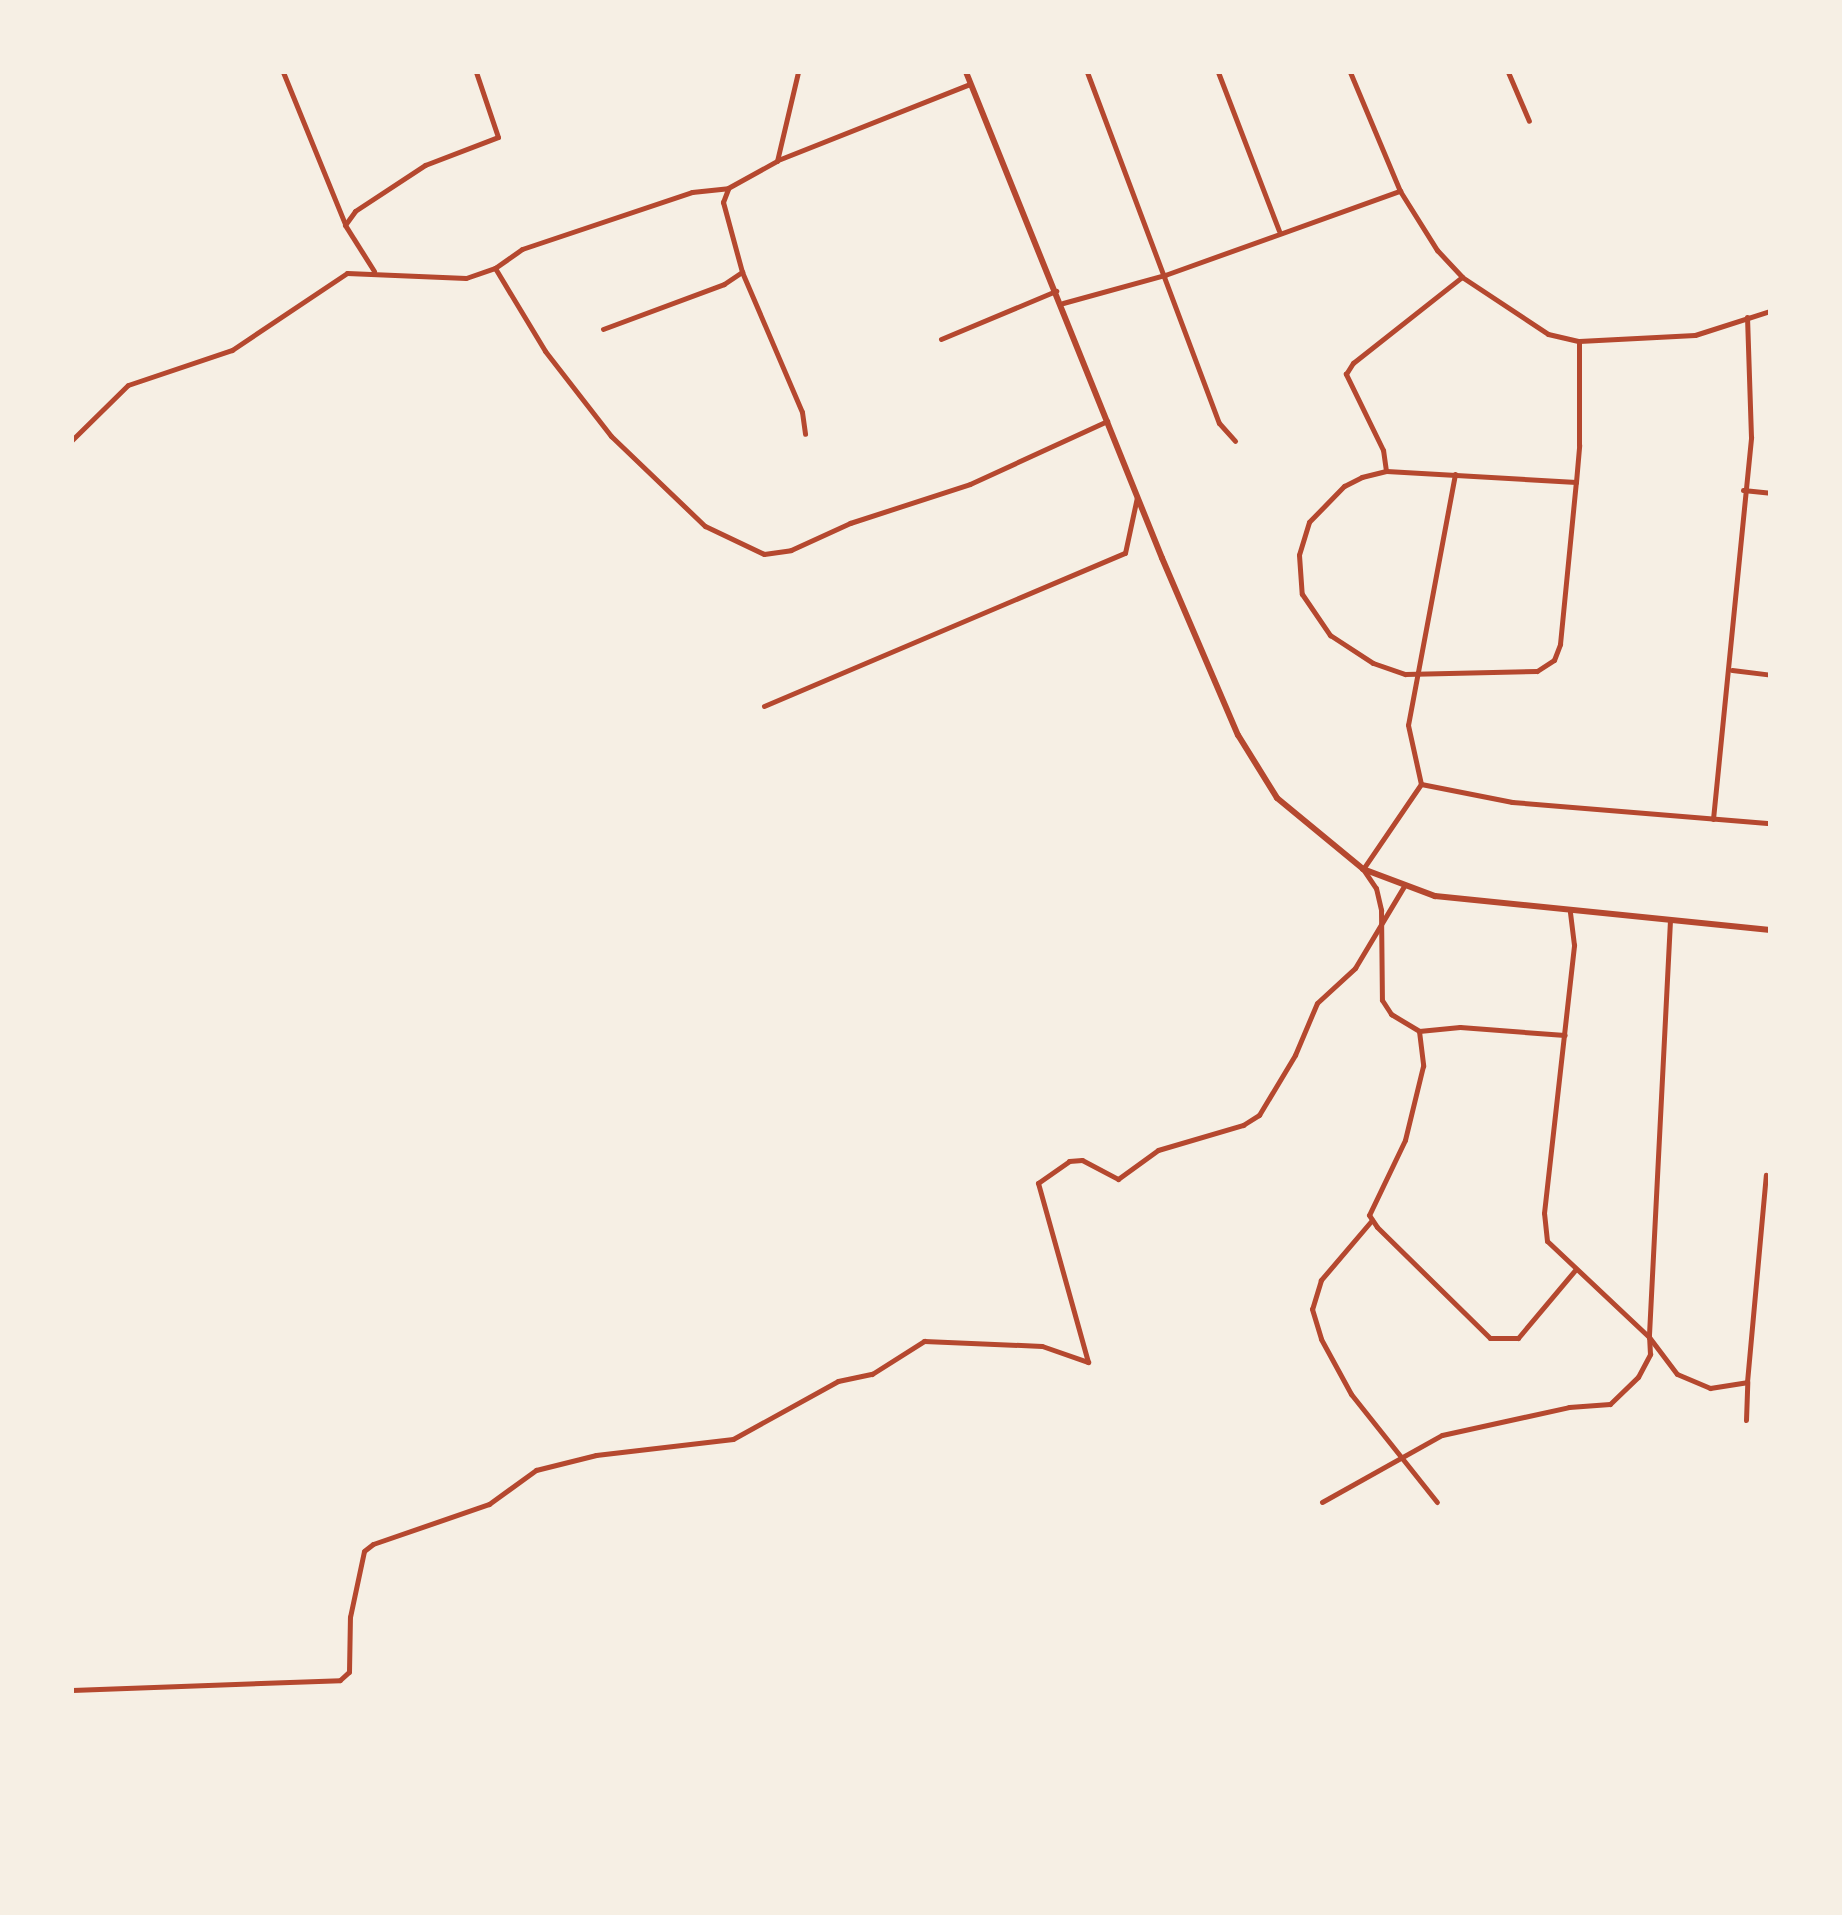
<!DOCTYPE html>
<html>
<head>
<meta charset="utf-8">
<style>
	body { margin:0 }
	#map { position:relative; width:1842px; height:1915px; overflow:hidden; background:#f6efe4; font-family:"Archivo Narrow",sans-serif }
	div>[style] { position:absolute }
	.minor>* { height:5px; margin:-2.5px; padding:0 2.5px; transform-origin:2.5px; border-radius:2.5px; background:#b5482f }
	.tertiary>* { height:6px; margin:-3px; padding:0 3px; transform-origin:3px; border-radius:3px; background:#b5482f }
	span { translate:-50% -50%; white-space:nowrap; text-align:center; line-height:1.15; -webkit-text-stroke:6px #f6efe4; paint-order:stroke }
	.frame { position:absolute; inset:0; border:74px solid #f6efe4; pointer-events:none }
</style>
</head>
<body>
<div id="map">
	<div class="minor">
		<div style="left:283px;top:72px;width:164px;rotate:67.8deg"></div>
		<div style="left:1087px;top:72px;width:375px;rotate:69.4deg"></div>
		<div style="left:1219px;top:423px;width:24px;rotate:48deg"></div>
		<div style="left:1218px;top:72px;width:170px;rotate:69deg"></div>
		<div style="left:1350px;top:72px;width:129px;rotate:67.2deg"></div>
		<div style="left:1400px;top:191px;width:70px;rotate:57.9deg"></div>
		<div style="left:1437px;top:250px;width:37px;rotate:47deg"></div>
		<div style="left:1462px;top:277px;width:103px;rotate:33.5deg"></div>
		<div style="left:1548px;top:334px;width:32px;rotate:13deg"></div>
		<div style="left:1579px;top:341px;width:116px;rotate:-3deg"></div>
		<div style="left:1695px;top:335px;width:79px;rotate:-17.7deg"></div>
		<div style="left:1508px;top:72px;width:53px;rotate:66.8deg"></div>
		<div style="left:778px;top:160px;width:206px;rotate:-21.6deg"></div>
		<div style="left:728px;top:189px;width:14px;rotate:111deg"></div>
		<div style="left:723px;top:202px;width:73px;rotate:74.8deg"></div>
		<div style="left:742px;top:272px;width:152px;rotate:66.8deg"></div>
		<div style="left:802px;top:412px;width:22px;rotate:82deg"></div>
		<div style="left:495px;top:268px;width:97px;rotate:58.9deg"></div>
		<div style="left:545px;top:351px;width:108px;rotate:52.2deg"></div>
		<div style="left:611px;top:436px;width:130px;rotate:43.8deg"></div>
		<div style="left:705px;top:526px;width:65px;rotate:25.4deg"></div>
		<div style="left:764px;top:554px;width:27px;rotate:-8deg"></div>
		<div style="left:791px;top:550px;width:65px;rotate:-24.6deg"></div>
		<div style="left:850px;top:523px;width:126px;rotate:-18deg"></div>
		<div style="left:970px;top:484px;width:151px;rotate:-24.7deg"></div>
		<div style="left:374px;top:271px;width:54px;rotate:-122.2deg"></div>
		<div style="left:345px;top:225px;width:17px;rotate:-54deg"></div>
		<div style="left:355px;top:211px;width:84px;rotate:-33.3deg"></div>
		<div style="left:425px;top:165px;width:78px;rotate:-21deg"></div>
		<div style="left:498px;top:137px;width:69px;rotate:-108.7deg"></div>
		<div style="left:1063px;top:303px;width:106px;rotate:-15.4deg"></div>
		<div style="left:1165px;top:275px;width:250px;rotate:-19.7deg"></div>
		<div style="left:603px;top:329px;width:129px;rotate:-20.4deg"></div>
		<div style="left:724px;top:284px;width:22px;rotate:-34deg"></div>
		<div style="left:941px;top:339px;width:125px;rotate:-22.7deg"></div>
		<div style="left:72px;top:440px;width:78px;rotate:-44.5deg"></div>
		<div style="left:128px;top:385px;width:110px;rotate:-18.6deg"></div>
		<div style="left:232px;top:350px;width:138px;rotate:-33.8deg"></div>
		<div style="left:347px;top:273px;width:119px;rotate:2.4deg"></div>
		<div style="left:466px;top:278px;width:31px;rotate:-19deg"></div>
		<div style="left:495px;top:268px;width:33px;rotate:-35deg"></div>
		<div style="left:522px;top:249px;width:179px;rotate:-18.5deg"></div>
		<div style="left:692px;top:192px;width:36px;rotate:-6deg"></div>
		<div style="left:728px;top:188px;width:56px;rotate:-28.9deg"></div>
		<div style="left:777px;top:161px;width:91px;rotate:-76.7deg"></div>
		<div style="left:1386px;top:471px;width:21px;rotate:-98deg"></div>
		<div style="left:1383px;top:450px;width:85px;rotate:-116deg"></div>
		<div style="left:1346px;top:374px;width:13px;rotate:-58deg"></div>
		<div style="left:1353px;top:363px;width:139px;rotate:-38.3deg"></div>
		<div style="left:1455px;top:474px;width:255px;rotate:100.6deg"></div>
		<div style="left:1408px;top:725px;width:60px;rotate:77.6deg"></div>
		<div style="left:1421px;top:784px;width:93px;rotate:11.2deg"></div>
		<div style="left:1512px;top:802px;width:259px;rotate:4.7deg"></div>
		<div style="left:1576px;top:482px;width:190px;rotate:-176.7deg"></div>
		<div style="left:1386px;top:471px;width:25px;rotate:166deg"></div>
		<div style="left:1362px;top:477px;width:20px;rotate:153deg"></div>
		<div style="left:1344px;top:486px;width:50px;rotate:134.2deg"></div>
		<div style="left:1309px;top:522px;width:34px;rotate:107deg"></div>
		<div style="left:1299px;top:555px;width:39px;rotate:86deg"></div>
		<div style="left:1302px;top:594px;width:50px;rotate:55.7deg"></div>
		<div style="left:1330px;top:635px;width:51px;rotate:33.1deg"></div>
		<div style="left:1373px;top:663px;width:34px;rotate:19deg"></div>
		<div style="left:1405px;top:674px;width:132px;rotate:-1.3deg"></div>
		<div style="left:1537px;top:671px;width:20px;rotate:-33deg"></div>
		<div style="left:1554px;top:660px;width:17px;rotate:-69deg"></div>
		<div style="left:1560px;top:644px;width:163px;rotate:-84.4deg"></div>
		<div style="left:1576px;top:482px;width:37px;rotate:-85deg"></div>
		<div style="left:1579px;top:445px;width:104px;rotate:-90deg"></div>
		<div style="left:1743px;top:490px;width:27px;rotate:6deg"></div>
		<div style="left:1732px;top:670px;width:38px;rotate:7deg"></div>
		<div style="left:764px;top:706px;width:392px;rotate:-23deg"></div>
		<div style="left:1125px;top:553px;width:57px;rotate:-77.9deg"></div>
		<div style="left:1421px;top:784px;width:103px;rotate:124.3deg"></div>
		<div style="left:1363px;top:869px;width:23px;rotate:56deg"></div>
		<div style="left:1376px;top:888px;width:23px;rotate:77deg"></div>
		<div style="left:1381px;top:910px;width:90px;rotate:89.4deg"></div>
		<div style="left:1382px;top:1000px;width:17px;rotate:57deg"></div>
		<div style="left:1391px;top:1014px;width:33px;rotate:31deg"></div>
		<div style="left:1419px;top:1031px;width:41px;rotate:-5.6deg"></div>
		<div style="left:1460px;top:1027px;width:105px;rotate:4.4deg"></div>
		<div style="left:1713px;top:819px;width:384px;rotate:-84.3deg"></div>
		<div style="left:1751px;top:437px;width:120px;rotate:-91.9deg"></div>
		<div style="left:1670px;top:920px;width:418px;rotate:92.9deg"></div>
		<div style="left:1649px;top:1337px;width:46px;rotate:52.9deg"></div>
		<div style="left:1677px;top:1374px;width:36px;rotate:23deg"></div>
		<div style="left:1710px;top:1388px;width:37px;rotate:-9deg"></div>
		<div style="left:1747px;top:1382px;width:208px;rotate:-84.8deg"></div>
		<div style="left:1419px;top:1031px;width:35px;rotate:83deg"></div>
		<div style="left:1423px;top:1066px;width:76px;rotate:103.7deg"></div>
		<div style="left:1405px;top:1140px;width:83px;rotate:115.6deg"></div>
		<div style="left:1369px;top:1215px;width:14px;rotate:56deg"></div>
		<div style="left:1377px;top:1227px;width:158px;rotate:44.5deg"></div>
		<div style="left:1490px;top:1338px;width:28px"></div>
		<div style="left:1518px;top:1338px;width:90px;rotate:-50deg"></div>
		<div style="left:1770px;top:1125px;width:50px;rotate:90deg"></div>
		<div style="left:1372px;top:1220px;width:79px;rotate:130.4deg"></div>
		<div style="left:1321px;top:1280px;width:30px;rotate:107deg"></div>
		<div style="left:1312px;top:1309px;width:31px;rotate:73deg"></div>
		<div style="left:1321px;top:1339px;width:63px;rotate:61.4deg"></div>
		<div style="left:1351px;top:1394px;width:138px;rotate:51.5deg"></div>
		<div style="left:1746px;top:1420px;width:38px;rotate:-88deg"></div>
		<div style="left:1322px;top:1502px;width:137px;rotate:-29.2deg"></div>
		<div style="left:1442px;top:1435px;width:130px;rotate:-12.4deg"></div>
		<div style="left:1569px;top:1407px;width:41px;rotate:-4.2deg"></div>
		<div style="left:1610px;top:1404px;width:39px;rotate:-44deg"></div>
		<div style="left:1638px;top:1377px;width:26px;rotate:-62deg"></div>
		<div style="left:1650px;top:1354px;width:17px;rotate:-93deg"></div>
		<div style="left:1649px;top:1337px;width:140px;rotate:-136.7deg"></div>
		<div style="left:1547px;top:1241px;width:28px;rotate:-96deg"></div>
		<div style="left:1544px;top:1213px;width:270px;rotate:-83.6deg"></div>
		<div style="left:1574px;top:945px;width:33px;rotate:-97deg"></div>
		<div style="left:72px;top:1690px;width:268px;rotate:-2.1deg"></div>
		<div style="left:340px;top:1680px;width:12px;rotate:-42deg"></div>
		<div style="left:349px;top:1672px;width:55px;rotate:-89deg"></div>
		<div style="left:350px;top:1617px;width:67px;rotate:-78deg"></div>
		<div style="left:364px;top:1551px;width:11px;rotate:-38deg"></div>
		<div style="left:373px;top:1544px;width:123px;rotate:-19deg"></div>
		<div style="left:489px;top:1504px;width:58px;rotate:-35.9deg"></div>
		<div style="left:536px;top:1470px;width:62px;rotate:-14deg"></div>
		<div style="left:596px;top:1455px;width:138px;rotate:-6.7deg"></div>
		<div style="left:733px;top:1439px;width:120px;rotate:-28.9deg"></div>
		<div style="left:838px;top:1381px;width:35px;rotate:-12deg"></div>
		<div style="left:872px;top:1374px;width:62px;rotate:-32.4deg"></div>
		<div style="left:924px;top:1341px;width:118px;rotate:2.4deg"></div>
		<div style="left:1042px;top:1346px;width:49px;rotate:19.2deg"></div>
		<div style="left:1088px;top:1362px;width:186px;rotate:-105.6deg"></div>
		<div style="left:1038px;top:1183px;width:38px;rotate:-35deg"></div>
		<div style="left:1069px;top:1161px;width:13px;rotate:-4deg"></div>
		<div style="left:1082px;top:1160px;width:41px;rotate:27.8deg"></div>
		<div style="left:1118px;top:1179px;width:49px;rotate:-35.9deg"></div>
		<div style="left:1158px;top:1150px;width:89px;rotate:-16.4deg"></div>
		<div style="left:1243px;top:1125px;width:19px;rotate:-32deg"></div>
		<div style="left:1259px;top:1115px;width:70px;rotate:-59deg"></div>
		<div style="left:1295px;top:1055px;width:56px;rotate:-67.1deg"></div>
		<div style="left:1317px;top:1003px;width:52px;rotate:-42.6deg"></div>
		<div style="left:1355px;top:968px;width:96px;rotate:-59.1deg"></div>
	</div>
	<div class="tertiary">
		<div style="left:966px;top:72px;width:524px;rotate:68.04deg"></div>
		<div style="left:1162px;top:558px;width:193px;rotate:66.8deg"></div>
		<div style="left:1238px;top:735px;width:74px;rotate:58.2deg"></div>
		<div style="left:1277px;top:798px;width:112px;rotate:39.5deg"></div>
		<div style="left:1363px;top:869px;width:77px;rotate:20.6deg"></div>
		<div style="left:1435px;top:896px;width:337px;rotate:5.8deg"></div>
	</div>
	<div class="frame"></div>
</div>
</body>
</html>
